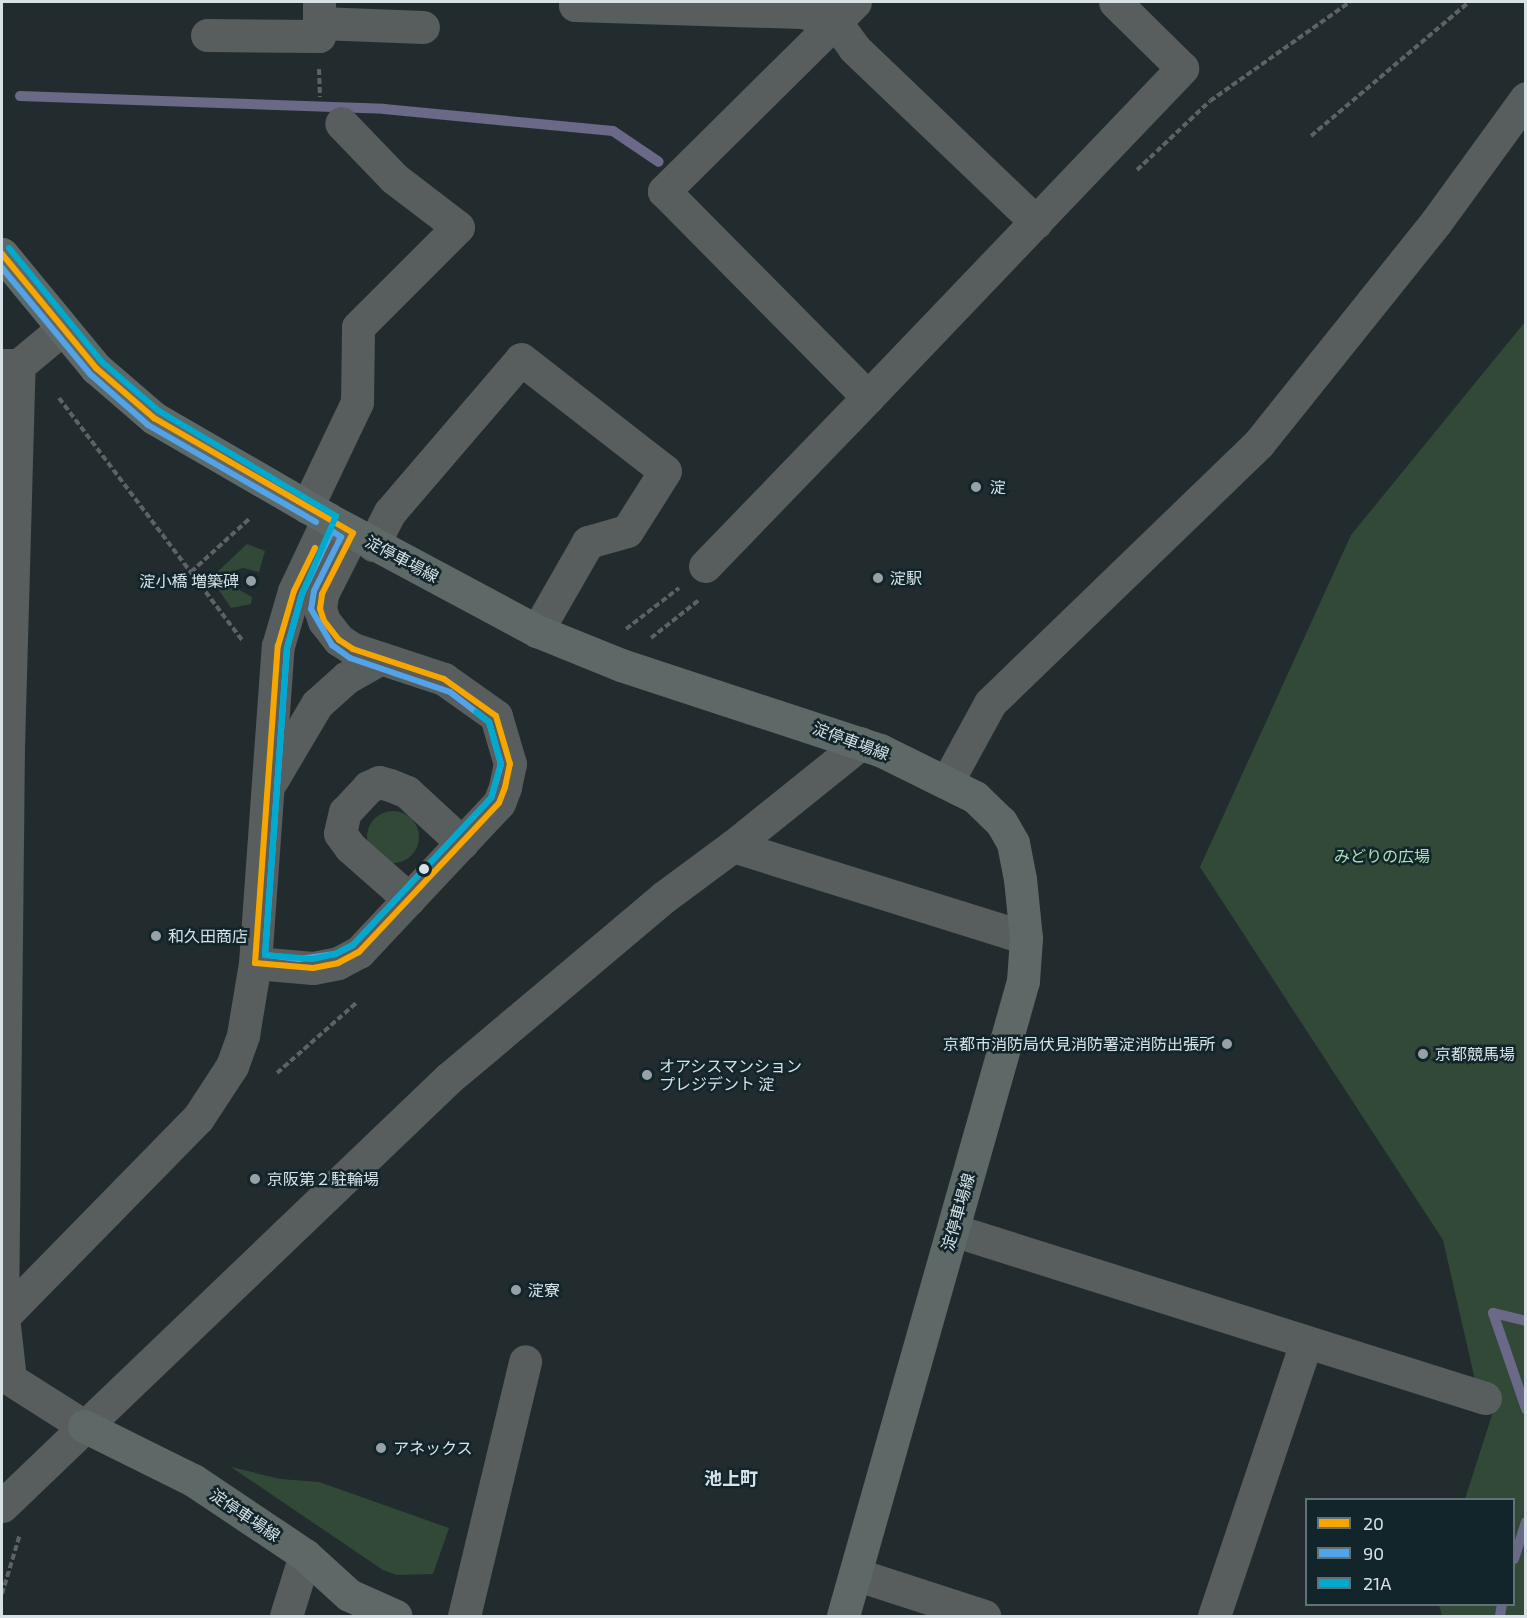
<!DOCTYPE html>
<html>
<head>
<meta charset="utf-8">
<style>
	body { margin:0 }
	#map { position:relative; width:1527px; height:1618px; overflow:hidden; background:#222c2f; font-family:"Exo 2","Noto Sans JP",sans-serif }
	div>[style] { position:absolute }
	.green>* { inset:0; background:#324938 }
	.round { border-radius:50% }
	.stream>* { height:10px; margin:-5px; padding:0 5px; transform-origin:5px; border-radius:5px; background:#6a6987 }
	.path>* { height:4px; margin-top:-2px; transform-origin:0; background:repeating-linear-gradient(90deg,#5d6364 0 6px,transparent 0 9px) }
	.minor>* { height:33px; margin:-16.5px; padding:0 16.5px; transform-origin:16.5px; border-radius:16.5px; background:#575e5d }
	.major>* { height:33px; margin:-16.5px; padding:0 16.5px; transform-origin:16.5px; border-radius:16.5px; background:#5e6866 }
	.bus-1>* { height:6px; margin:-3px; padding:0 3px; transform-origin:3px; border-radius:3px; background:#f7a600 }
	.bus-2>* { height:6px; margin:-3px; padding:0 3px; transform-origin:3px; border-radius:3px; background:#53a3e8 }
	.bus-3>* { height:6px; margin:-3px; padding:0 3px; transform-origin:3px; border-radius:3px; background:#00a9ce }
	.dots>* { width:16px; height:16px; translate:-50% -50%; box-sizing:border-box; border:3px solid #12252b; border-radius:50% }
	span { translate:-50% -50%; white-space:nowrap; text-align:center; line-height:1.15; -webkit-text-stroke:5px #12252b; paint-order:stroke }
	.poi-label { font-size:16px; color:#d7e2e6 }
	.left { translate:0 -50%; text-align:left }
	.right { translate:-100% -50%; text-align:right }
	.street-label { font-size:16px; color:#d7e2e6 }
	.park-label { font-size:16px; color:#aee2b6 }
	.neighbourhood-label { font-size:18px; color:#d7e2e6; font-weight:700 }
	.frame { position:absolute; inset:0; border:3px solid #d7e2e6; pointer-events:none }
	.legend { position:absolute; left:1305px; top:1498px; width:210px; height:108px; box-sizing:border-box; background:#12252b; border:2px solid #617176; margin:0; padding:8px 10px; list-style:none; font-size:18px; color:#d7e2e6 }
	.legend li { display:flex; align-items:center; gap:12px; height:30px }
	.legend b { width:30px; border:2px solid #617176 }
</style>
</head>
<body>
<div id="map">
	<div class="green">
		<div style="clip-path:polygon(1525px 322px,1525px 1616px,1442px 1616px,1439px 1605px,1514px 1604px,1514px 1500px,1465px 1499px,1500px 1390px,1475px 1380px,1443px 1240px,1200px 867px,1351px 535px)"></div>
		<div style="clip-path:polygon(247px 544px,265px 551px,259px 572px,243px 568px,233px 571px,232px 586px,252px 597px,251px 604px,231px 608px,211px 578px)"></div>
		<div class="round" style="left:367px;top:811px;width:52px;height:52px"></div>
		<div style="clip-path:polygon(231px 1467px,280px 1479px,319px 1482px,449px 1528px,433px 1574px,397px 1575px,383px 1570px)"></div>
	</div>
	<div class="stream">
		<div style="left:20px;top:96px;width:364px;rotate:2deg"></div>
		<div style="left:384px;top:109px;width:230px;rotate:5.5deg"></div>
		<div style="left:613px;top:131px;width:55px;rotate:34deg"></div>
		<div style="left:1526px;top:1321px;width:34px;rotate:-166deg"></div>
		<div style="left:1493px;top:1313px;width:102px;rotate:71deg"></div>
		<div style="left:1514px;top:1559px;width:39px;rotate:-72deg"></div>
		<div style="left:1500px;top:1616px;width:12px;rotate:-81deg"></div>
	</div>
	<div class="path">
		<div style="left:319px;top:69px;width:28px;rotate:88deg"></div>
		<div style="left:1311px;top:136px;width:207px;rotate:-40.3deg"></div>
		<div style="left:1137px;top:170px;width:100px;rotate:-43.4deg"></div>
		<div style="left:1210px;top:101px;width:171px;rotate:-35.3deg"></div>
		<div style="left:59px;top:398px;width:305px;rotate:52.9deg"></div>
		<div style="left:191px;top:572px;width:79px;rotate:-42.4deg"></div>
		<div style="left:626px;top:629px;width:67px;rotate:-37.7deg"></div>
		<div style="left:651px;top:638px;width:61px;rotate:-38.4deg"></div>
		<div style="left:277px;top:1073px;width:106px;rotate:-41.5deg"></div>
		<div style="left:2px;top:1594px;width:63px;rotate:-73.3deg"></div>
	</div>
	<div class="minor">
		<div style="left:575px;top:2px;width:3px;rotate:90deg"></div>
		<div style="left:575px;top:5px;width:227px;rotate:1.8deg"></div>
		<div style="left:802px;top:12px;width:33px;rotate:14deg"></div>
		<div style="left:834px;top:20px;width:34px;rotate:54deg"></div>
		<div style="left:854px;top:48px;width:252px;rotate:43.7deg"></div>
		<div style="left:855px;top:2px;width:269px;rotate:135.3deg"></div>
		<div style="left:664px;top:191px;width:290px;rotate:45.3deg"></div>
		<div style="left:868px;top:397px;width:455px;rotate:-46.3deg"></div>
		<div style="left:1182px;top:68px;width:94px;rotate:-135.4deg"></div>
		<div style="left:319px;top:23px;width:104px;rotate:2.2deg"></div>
		<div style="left:207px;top:35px;width:112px;rotate:0.5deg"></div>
		<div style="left:319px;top:36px;width:34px;rotate:-90deg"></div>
		<div style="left:2px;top:365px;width:17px"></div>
		<div style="left:19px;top:365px;width:55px;rotate:-39.8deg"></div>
		<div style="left:307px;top:507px;width:116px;rotate:-64.5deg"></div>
		<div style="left:357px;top:402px;width:75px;rotate:-89.2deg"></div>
		<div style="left:358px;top:327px;width:141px;rotate:-45deg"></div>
		<div style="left:458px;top:227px;width:81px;rotate:-142.6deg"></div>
		<div style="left:394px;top:178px;width:76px;rotate:-133.9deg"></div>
		<div style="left:373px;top:545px;width:37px;rotate:-63deg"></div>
		<div style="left:390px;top:512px;width:201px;rotate:-49.4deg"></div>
		<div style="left:521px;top:359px;width:182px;rotate:37.9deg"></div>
		<div style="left:665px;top:471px;width:71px;rotate:122.3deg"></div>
		<div style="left:627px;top:531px;width:41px;rotate:164.2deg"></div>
		<div style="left:588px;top:542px;width:103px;rotate:119.8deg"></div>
		<div style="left:705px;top:566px;width:235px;rotate:-46deg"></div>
		<div style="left:272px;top:780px;width:88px;rotate:-59.4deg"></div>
		<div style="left:317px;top:704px;width:39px;rotate:-42deg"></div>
		<div style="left:346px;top:678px;width:40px;rotate:-29.7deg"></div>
		<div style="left:947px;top:782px;width:90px;rotate:-61.4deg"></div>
		<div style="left:990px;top:703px;width:374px;rotate:-44deg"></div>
		<div style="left:1259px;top:443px;width:283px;rotate:-51.3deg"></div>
		<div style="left:1436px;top:222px;width:153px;rotate:-54deg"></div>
		<div style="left:733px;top:846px;width:164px;rotate:-38.8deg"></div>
		<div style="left:409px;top:899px;width:79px;rotate:-138.6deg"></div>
		<div style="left:350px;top:847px;width:17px;rotate:-126deg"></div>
		<div style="left:340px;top:833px;width:22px;rotate:-77deg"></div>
		<div style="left:345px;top:812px;width:34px;rotate:-47deg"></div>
		<div style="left:368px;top:787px;width:12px;rotate:-24deg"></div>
		<div style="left:379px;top:782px;width:11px;rotate:15deg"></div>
		<div style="left:390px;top:785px;width:18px;rotate:22deg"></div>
		<div style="left:407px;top:792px;width:75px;rotate:42.8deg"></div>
		<div style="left:255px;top:963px;width:58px;rotate:4.9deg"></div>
		<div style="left:313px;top:968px;width:25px;rotate:-11deg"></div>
		<div style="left:338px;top:963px;width:24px;rotate:-28deg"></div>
		<div style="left:359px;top:952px;width:204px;rotate:-46.8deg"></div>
		<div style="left:499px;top:803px;width:17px;rotate:-69deg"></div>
		<div style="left:505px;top:787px;width:24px;rotate:-78deg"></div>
		<div style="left:510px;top:764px;width:50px;rotate:-106.3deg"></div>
		<div style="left:496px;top:716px;width:64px;rotate:-144.6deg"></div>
		<div style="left:444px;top:679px;width:96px;rotate:-161.8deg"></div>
		<div style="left:353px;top:649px;width:17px;rotate:-147deg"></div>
		<div style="left:339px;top:640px;width:24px;rotate:-128deg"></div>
		<div style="left:324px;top:621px;width:13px;rotate:-108deg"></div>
		<div style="left:320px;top:609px;width:15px;rotate:-82deg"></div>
		<div style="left:322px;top:594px;width:68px;rotate:-63.1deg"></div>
		<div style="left:953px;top:1230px;width:558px;rotate:17.53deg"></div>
		<div style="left:2px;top:1318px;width:571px;rotate:-89.4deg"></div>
		<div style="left:8px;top:747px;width:382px;rotate:-88.4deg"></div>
		<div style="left:84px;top:1426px;width:88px;rotate:-147.6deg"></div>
		<div style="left:10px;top:1379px;width:62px;rotate:-96.4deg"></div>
		<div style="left:3px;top:1317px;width:279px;rotate:-45.6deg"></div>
		<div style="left:198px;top:1118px;width:62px;rotate:-56.8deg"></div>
		<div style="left:232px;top:1066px;width:33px;rotate:-70deg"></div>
		<div style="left:243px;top:1035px;width:73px;rotate:-80.5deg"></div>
		<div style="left:255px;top:963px;width:318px;rotate:-85.9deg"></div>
		<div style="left:278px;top:646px;width:57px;rotate:-73.8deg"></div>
		<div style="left:294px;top:591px;width:80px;rotate:-64.7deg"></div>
		<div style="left:2px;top:1506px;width:619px;rotate:-43.76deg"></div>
		<div style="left:449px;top:1078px;width:281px;rotate:-40.1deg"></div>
		<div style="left:664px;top:897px;width:86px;rotate:-36.5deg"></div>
		<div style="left:733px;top:846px;width:307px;rotate:17.4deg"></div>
		<div style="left:855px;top:1574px;width:136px;rotate:18deg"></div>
		<div style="left:286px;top:1616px;width:64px;rotate:-72.7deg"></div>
		<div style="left:464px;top:1616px;width:262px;rotate:-76.5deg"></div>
		<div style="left:1214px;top:1616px;width:289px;rotate:-71.4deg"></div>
	</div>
	<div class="major">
		<div style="left:2px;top:254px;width:148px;rotate:50.5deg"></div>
		<div style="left:96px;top:368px;width:77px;rotate:40.8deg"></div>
		<div style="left:154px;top:418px;width:201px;rotate:30.1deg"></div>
		<div style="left:328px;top:519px;width:237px;rotate:28.2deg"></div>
		<div style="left:537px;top:631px;width:91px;rotate:22deg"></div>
		<div style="left:621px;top:665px;width:273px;rotate:18.2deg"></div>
		<div style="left:880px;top:750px;width:106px;rotate:26.3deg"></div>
		<div style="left:975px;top:797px;width:36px;rotate:44deg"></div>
		<div style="left:1001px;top:822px;width:24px;rotate:60deg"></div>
		<div style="left:1013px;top:843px;width:37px;rotate:79deg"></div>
		<div style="left:1020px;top:879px;width:59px;rotate:84.2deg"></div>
		<div style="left:1026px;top:938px;width:43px;rotate:94deg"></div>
		<div style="left:1023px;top:981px;width:660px;rotate:105.83deg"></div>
		<div style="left:84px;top:1426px;width:122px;rotate:26.4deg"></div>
		<div style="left:193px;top:1480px;width:135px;rotate:33.8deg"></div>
		<div style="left:305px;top:1555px;width:59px;rotate:42.3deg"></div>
		<div style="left:349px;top:1595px;width:51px;rotate:24.1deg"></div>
	</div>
	<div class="bus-1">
		<div style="left:2px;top:254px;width:148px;rotate:50.5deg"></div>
		<div style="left:96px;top:368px;width:77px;rotate:40.8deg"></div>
		<div style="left:154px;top:418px;width:230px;rotate:30deg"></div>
		<div style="left:255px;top:963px;width:58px;rotate:4.9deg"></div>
		<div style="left:313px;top:968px;width:25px;rotate:-11deg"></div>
		<div style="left:338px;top:963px;width:24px;rotate:-28deg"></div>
		<div style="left:359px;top:952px;width:204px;rotate:-46.8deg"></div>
		<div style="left:499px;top:803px;width:17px;rotate:-69deg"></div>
		<div style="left:505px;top:787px;width:24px;rotate:-78deg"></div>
		<div style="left:510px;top:764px;width:50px;rotate:-106.3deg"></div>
		<div style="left:496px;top:716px;width:64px;rotate:-144.6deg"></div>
		<div style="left:444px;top:679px;width:96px;rotate:-161.8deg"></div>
		<div style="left:353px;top:649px;width:17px;rotate:-147deg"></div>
		<div style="left:339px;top:640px;width:24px;rotate:-128deg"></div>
		<div style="left:324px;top:621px;width:13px;rotate:-108deg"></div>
		<div style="left:320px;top:609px;width:15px;rotate:-82deg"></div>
		<div style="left:322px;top:594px;width:68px;rotate:-63.1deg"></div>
		<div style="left:255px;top:963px;width:318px;rotate:-85.9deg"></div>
		<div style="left:278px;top:646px;width:57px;rotate:-73.8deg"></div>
		<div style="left:294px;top:591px;width:48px;rotate:-64deg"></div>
	</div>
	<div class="bus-2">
		<div style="left:2px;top:268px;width:138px;rotate:50.3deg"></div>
		<div style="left:90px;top:374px;width:77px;rotate:41.3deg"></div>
		<div style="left:148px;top:425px;width:194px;rotate:30deg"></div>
		<div style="left:332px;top:531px;width:11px;rotate:34deg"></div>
		<div style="left:341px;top:537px;width:60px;rotate:116.6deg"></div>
		<div style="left:314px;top:591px;width:18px;rotate:99deg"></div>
		<div style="left:311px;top:609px;width:42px;rotate:59.7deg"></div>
		<div style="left:332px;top:645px;width:22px;rotate:36deg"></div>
		<div style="left:350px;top:658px;width:106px;rotate:18.8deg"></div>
		<div style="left:450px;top:692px;width:49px;rotate:37.6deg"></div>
		<div style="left:489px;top:722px;width:44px;rotate:74.1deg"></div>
		<div style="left:501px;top:764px;width:35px;rotate:106deg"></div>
		<div style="left:491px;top:798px;width:202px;rotate:133.2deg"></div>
		<div style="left:353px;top:945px;width:20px;rotate:153deg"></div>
		<div style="left:335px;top:954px;width:36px;rotate:172deg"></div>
		<div style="left:299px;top:959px;width:34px;rotate:-173deg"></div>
		<div style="left:265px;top:955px;width:308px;rotate:-85.9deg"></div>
		<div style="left:287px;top:648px;width:56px;rotate:-74.5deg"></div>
		<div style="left:302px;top:594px;width:70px;rotate:-64.5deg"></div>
	</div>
	<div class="bus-3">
		<div style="left:9px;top:248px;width:147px;rotate:50.8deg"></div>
		<div style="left:102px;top:362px;width:75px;rotate:40.7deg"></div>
		<div style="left:159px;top:411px;width:206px;rotate:30.7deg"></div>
		<div style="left:336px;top:516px;width:85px;rotate:113.6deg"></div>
		<div style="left:302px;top:594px;width:56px;rotate:105.5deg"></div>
		<div style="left:287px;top:648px;width:308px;rotate:94.1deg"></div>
		<div style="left:265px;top:955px;width:47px;rotate:4.9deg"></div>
		<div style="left:312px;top:959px;width:24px;rotate:-12deg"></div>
		<div style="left:335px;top:954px;width:20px;rotate:-27deg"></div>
		<div style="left:353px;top:945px;width:202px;rotate:-46.8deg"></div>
		<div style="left:491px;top:798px;width:35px;rotate:-74deg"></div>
		<div style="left:501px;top:764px;width:44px;rotate:-105.9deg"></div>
		<div style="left:489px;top:722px;width:16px;rotate:-142deg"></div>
	</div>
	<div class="dots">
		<div style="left:976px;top:487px;background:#98a2a6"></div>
		<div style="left:878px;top:578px;background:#98a2a6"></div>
		<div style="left:251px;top:581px;background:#98a2a6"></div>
		<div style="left:424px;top:869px;background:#d7e2e6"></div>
		<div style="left:156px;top:936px;background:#98a2a6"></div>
		<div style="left:1227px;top:1044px;background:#98a2a6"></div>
		<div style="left:1423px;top:1054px;background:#98a2a6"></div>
		<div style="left:647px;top:1075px;background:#98a2a6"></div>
		<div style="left:255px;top:1179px;background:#98a2a6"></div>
		<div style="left:516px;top:1290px;background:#98a2a6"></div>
		<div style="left:381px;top:1448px;background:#98a2a6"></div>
	</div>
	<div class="poi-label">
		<span class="left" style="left:990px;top:487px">淀</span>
		<span class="left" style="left:890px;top:578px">淀駅</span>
		<span class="right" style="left:239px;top:581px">淀小橋 増築碑</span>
		<span class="left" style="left:168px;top:936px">和久田商店</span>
		<span class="right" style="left:1215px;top:1044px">京都市消防局伏見消防署淀消防出張所</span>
		<span class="left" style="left:1435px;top:1054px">京都競馬場</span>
		<span class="left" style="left:659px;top:1075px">オアシスマンション<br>プレジデント 淀</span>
		<span class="left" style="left:267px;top:1179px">京阪第２駐輪場</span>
		<span class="left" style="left:528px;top:1290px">淀寮</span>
		<span class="left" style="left:393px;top:1448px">アネックス</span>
	</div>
	<div class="street-label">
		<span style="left:402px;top:559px;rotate:28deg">淀停車場線</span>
		<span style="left:851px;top:741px;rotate:20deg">淀停車場線</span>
		<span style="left:958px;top:1212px;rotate:-74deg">淀停車場線</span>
		<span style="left:245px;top:1515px;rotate:34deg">淀停車場線</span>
	</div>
	<div class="park-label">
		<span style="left:1382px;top:856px">みどりの広場</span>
	</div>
	<div class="neighbourhood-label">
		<span style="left:731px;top:1478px">池上町</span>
	</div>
	<div class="frame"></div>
	<ul class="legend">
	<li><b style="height:8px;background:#f7a600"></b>20</li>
	<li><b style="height:8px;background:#53a3e8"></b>90</li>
	<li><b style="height:8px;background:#00a9ce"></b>21A</li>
	</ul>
</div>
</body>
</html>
